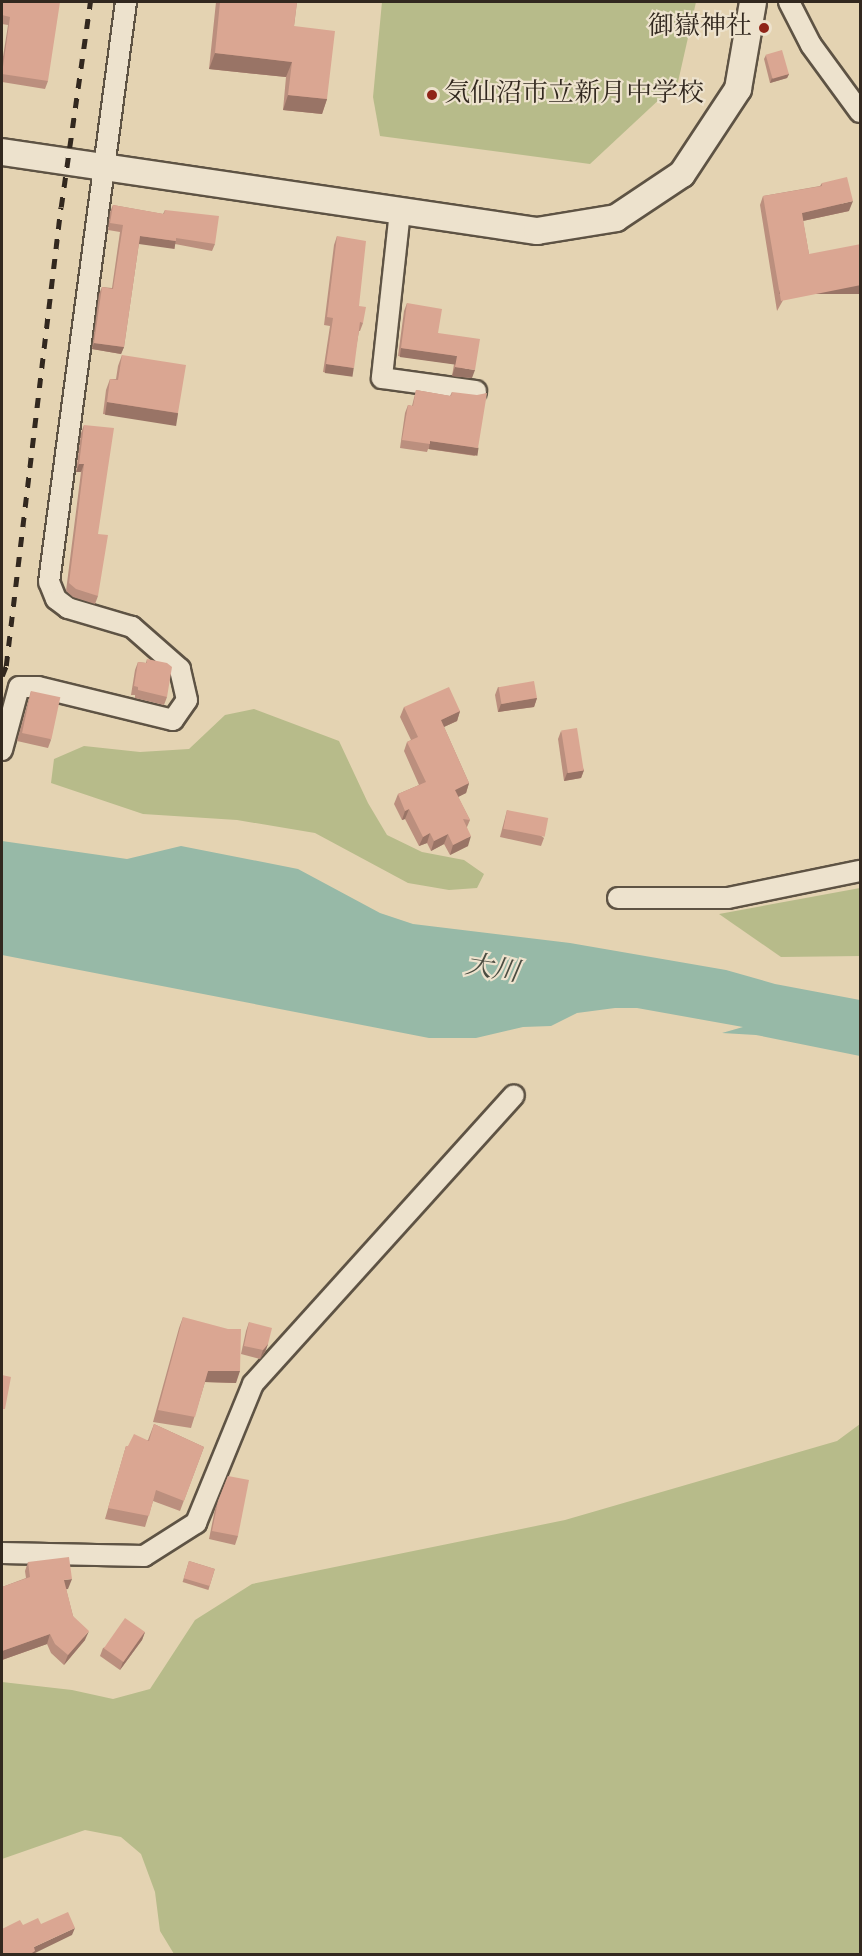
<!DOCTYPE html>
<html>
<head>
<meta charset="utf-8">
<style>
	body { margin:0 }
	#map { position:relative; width:862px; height:1956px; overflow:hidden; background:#e4d3b2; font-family:"Sorts Mill Goudy","Noto Serif JP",serif }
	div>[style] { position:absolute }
	.green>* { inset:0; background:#b7bb8a }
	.water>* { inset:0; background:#97b9a7 }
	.roads { filter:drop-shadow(2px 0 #5e5344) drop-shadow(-2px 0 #5e5344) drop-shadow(0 2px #5e5344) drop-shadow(0 -2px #5e5344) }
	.minor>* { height:20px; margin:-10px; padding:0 10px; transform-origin:10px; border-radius:10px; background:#ede2cd }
	.tertiary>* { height:26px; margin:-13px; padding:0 13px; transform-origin:13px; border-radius:13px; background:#ede2cd }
	.rail>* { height:4.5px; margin-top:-2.25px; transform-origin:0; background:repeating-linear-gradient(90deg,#32281f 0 10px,transparent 0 20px) }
	.wall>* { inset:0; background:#bb8f7e; transform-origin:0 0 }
	.shaded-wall>* { inset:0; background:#997466; transform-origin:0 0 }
	.building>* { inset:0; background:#daa692; transform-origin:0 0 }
	.dots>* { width:16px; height:16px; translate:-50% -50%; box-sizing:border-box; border:3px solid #ede2cd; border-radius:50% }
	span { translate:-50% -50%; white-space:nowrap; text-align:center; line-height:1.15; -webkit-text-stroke:4.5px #ede2cd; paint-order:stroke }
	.poi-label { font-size:26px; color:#32281f }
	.right { translate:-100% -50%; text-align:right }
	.left { translate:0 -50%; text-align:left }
	.water-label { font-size:27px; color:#4b4c41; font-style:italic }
	.frame { position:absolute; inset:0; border:3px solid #32281f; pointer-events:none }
</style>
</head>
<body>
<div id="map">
	<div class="green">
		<div style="clip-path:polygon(382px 2px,696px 2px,678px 82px,590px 164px,380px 136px,373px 97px)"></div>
		<div style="clip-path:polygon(254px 709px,339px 741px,368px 803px,387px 835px,422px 852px,464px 860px,484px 874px,477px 888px,449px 890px,408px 883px,315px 833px,237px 820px,143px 814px,51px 783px,54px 759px,84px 746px,140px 752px,189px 749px,225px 715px)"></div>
		<div style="clip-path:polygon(860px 888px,860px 956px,781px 957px,719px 914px)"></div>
		<div style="clip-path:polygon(860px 1424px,860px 1954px,174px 1954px,160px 1931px,155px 1892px,141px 1854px,121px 1837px,85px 1830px,2px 1859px,2px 1682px,72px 1690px,113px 1699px,150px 1689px,195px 1620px,252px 1584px,565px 1520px,837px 1441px)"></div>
	</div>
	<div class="water">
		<div style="clip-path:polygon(2px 841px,127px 859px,181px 846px,298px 869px,380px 913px,413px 924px,570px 943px,726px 970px,775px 984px,860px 1000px,860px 1056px,756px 1035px,722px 1033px,743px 1027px,637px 1008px,615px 1008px,577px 1013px,551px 1026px,523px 1027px,476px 1038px,429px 1038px,2px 955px)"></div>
	</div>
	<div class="roads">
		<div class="minor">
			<div style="left:789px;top:2px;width:48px;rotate:62.9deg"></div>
			<div style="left:811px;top:45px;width:83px;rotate:53.8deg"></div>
			<div style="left:400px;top:211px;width:168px;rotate:96.2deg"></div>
			<div style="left:382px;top:378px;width:95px;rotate:7.9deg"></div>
			<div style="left:2px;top:750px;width:65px;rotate:-74.9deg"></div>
			<div style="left:19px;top:687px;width:19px"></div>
			<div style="left:38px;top:687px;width:139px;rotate:13.7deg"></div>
			<div style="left:173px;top:720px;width:24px;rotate:-55deg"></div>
			<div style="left:187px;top:700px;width:32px;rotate:-103deg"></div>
			<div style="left:180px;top:669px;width:64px;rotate:-138.8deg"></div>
			<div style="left:132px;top:627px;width:67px;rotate:-163.5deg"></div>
			<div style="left:68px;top:608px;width:15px;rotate:-143deg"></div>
			<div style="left:56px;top:599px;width:18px;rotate:-112deg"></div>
			<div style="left:49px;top:582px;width:585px;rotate:-82.44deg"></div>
			<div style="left:618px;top:898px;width:110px"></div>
			<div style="left:728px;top:898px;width:135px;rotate:-11.6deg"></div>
			<div style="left:2px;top:1553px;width:142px;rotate:1.2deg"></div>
			<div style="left:144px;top:1556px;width:62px;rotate:-32.4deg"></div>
			<div style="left:196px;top:1523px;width:150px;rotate:-67.7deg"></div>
			<div style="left:253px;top:1384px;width:389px;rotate:-47.9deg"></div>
		</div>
		<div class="tertiary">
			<div style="left:2px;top:152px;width:541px;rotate:8.4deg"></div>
			<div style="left:537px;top:231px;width:80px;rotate:-9.3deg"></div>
			<div style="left:616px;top:218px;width:79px;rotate:-33.7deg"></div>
			<div style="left:682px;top:174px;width:102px;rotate:-56.6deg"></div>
			<div style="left:738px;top:89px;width:88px;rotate:-80.2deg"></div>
		</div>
	</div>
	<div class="rail">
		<div style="left:2px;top:676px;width:11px;rotate:-68deg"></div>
		<div style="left:6px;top:666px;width:462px;rotate:-83.2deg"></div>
		<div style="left:61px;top:207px;width:207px;rotate:-81.9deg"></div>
	</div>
	<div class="wall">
		<div style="clip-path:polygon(2px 2px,48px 81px,45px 89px,2px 82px,2px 63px,8px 25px,2px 24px)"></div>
		<div style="clip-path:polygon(216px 2px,297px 2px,294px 26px,327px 99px,322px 114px,283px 110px,286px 77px,209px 69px)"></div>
		<div style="clip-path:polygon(766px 55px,789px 74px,787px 78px,770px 83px,764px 59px)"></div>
		<div style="clip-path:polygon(822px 183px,849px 211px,803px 221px,809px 254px,777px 311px,760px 205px,763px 196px,820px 186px)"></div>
		<div style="clip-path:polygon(113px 205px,163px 214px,165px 210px,215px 244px,212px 251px,175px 244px,173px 248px,139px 243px,124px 347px,121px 354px,92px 349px,99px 294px,102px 287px,112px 288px,120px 232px,108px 230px,110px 212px)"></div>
		<div style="clip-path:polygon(337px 236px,359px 306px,363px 323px,360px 331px,359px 331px,351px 376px,323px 372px,330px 326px,324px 325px,334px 245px)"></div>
		<div style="clip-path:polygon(407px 303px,438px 333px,472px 378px,452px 376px,454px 364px,398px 356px,404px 311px)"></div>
		<div style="clip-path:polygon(122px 355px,178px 413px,174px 424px,103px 414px,106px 390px,110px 379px,116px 379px,118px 366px)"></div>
		<div style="clip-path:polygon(416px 390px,450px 396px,452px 392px,475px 456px,428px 449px,427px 452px,400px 448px,405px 413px,408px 405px,412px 406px)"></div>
		<div style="clip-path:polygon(84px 425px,98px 534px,98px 596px,95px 604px,73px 597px,66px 591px,81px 472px,76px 472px,81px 433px)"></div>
		<div style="clip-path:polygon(147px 659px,167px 697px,164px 705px,135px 698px,135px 695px,131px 695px,135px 670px,138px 662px,146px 663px)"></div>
		<div style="clip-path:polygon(498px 687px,537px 698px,534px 707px,498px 712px,495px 695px)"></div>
		<div style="clip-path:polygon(31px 691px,51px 740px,48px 748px,17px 741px)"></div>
		<div style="clip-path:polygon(404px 707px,460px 711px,457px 721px,444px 727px,469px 783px,466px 793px,458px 797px,470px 820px,467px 827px,468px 846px,450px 855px,444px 844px,431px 851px,427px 843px,419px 846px,405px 819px,402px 820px,394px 804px,398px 794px,419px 785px,404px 751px,407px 742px,411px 740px,400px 717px)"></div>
		<div style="clip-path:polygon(561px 731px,584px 770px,581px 778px,564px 781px,558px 739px)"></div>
		<div style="clip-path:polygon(507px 810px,544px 838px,541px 846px,500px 837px)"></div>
		<div style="clip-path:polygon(183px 1317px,236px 1383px,205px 1382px,191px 1428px,153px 1422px,179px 1328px)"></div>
		<div style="clip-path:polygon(249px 1322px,268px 1344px,265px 1352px,260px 1359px,241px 1354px,246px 1331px)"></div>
		<div style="clip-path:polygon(154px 1424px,204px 1447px,180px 1511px,153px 1501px,145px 1527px,105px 1519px,126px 1446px,128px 1446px,148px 1440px)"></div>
		<div style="clip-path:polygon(228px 1476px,238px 1536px,235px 1545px,209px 1539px,215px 1509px)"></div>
		<div style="left:189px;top:1561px;width:27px;height:22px;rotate:17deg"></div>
		<div style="clip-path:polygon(28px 1562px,68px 1589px,66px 1589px,73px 1616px,85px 1640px,64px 1665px,51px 1653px,47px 1644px,2px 1660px,2px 1587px,26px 1578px,25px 1571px)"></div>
		<div style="clip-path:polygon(145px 1632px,142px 1640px,120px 1670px,100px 1656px,103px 1648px)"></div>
	</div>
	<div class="shaded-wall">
		<div style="clip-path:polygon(215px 53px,292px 62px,286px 77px,209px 69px)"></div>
		<div style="clip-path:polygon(789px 74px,787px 78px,770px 83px,772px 78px)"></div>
		<div style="clip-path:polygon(288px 95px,327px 99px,322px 114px,283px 110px)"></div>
		<div style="clip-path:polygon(853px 201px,849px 211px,798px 222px,802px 213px)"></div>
		<div style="left:140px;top:236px;width:36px;height:8px;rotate:8deg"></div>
		<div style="left:861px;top:285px;width:9px;height:82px;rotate:90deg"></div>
		<div style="clip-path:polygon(94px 343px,124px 347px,121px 354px,92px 349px)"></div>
		<div style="left:401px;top:348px;width:57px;height:9px;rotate:8deg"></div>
		<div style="left:326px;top:364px;width:28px;height:9px;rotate:8deg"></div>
		<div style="clip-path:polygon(455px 367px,475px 370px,472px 378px,452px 376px)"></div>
		<div style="left:107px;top:402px;width:72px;height:13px;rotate:9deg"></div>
		<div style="left:430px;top:441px;width:49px;height:8px;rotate:8deg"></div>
		<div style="clip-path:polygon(79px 464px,84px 464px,81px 472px,76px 472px)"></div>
		<div style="clip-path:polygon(537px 698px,534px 707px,498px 712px,501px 704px)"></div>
		<div style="clip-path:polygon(460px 711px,457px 721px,437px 730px,441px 720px)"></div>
		<div style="clip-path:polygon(584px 770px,581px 778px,564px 781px,567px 773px)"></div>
		<div style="clip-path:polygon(469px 783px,466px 793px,452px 800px,455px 790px)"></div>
		<div style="clip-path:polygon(409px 809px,405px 819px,402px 820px,405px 811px)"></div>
		<div style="clip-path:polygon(430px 833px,427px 843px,419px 846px,423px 837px)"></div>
		<div style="clip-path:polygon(448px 834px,444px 844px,431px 851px,434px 841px)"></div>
		<div style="clip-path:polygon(471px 836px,468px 846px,450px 855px,453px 845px)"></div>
		<div style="clip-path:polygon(268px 1344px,265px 1352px,260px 1359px,263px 1350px)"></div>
		<div style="clip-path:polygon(208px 1371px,240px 1371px,236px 1383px,204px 1382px)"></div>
		<div style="clip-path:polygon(72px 1579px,68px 1589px,60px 1590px,64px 1580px)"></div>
		<div style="clip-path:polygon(89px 1631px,85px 1640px,64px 1665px,68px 1655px)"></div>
		<div style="clip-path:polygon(145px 1632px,142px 1640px,120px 1670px,123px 1662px)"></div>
		<div style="clip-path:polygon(50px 1634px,47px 1644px,2px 1660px,2px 1651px)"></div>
		<div style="clip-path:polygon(75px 1928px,72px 1935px,35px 1953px,34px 1954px,31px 1954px,34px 1947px)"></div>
	</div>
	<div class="building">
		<div style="clip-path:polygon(2px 2px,60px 2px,48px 81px,2px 74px,10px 17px,2px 15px)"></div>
		<div style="clip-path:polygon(220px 2px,297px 2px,294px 26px,335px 31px,327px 99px,288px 95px,292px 62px,215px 53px)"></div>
		<div style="left:782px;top:50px;width:25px;height:17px;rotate:74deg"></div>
		<div style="clip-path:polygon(847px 177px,853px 201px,802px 213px,809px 254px,861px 244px,861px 285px,781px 301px,763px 196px,822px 186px,822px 183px)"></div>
		<div style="clip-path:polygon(113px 205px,164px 214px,165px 210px,219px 216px,215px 244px,176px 238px,176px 241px,140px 236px,124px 347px,94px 343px,102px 287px,113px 289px,123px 225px,110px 223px)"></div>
		<div style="clip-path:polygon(337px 236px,366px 241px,359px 306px,366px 307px,363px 323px,360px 322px,354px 368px,326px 364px,333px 318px,327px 317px)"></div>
		<div style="clip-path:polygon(407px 303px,442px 309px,438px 333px,480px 339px,475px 370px,455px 367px,457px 356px,401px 348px)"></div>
		<div style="clip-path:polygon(122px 355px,186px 365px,178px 413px,107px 402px,110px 379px,118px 380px)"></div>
		<div style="clip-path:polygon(416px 390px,451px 396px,452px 392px,477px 395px,487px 393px,478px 448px,430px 441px,430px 444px,402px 440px,408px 405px,413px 406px)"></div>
		<div style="clip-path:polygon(84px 425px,114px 428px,98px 534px,108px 535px,98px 596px,76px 589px,69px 583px,84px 464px,79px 464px)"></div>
		<div style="clip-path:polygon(147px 659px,167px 663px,172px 667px,167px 697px,138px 690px,138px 687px,134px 686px,138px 662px,147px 663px)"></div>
		<div style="left:534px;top:681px;width:17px;height:36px;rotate:80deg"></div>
		<div style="clip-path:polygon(449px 687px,460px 711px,441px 720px,469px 783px,455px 790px,470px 820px,463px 819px,471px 836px,453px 845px,448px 834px,434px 841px,430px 833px,423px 837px,409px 809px,405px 811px,398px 794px,426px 782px,407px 742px,418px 737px,404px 707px)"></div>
		<div style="left:31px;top:691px;width:30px;height:43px;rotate:12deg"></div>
		<div style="left:577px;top:728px;width:43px;height:16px;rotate:81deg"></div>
		<div style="left:507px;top:810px;width:42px;height:19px;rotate:11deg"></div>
		<div style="clip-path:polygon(183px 1317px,228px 1329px,241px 1329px,240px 1371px,208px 1371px,195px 1417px,158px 1410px)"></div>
		<div style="clip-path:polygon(249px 1322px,272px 1328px,268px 1344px,263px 1350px,244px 1346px)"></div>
		<div style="clip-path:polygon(2px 1375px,11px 1377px,5px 1409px,2px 1409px,2px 1413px)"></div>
		<div style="clip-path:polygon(154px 1424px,204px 1447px,184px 1501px,156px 1490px,149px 1516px,108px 1508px,126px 1446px,128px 1446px,134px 1434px,149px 1441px)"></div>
		<div style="clip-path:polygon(228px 1476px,249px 1480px,238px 1536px,212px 1531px,218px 1501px)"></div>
		<div style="clip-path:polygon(69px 1557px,72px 1579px,64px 1580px,73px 1616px,89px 1631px,68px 1655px,55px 1644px,50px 1634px,2px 1651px,2px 1587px,30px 1577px,28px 1562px)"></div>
		<div style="left:189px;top:1561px;width:27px;height:18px;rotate:17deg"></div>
		<div style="left:125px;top:1618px;width:24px;height:37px;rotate:35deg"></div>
		<div style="clip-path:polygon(68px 1912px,75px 1928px,34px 1947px,35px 1951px,32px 1953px,32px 1954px,2px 1954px,2px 1929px,20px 1920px,23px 1925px,38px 1918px,41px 1924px)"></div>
	</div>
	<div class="dots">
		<div style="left:764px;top:28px;background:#8f2418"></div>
		<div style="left:432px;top:95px;background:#8f2418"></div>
	</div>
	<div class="poi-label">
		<span class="right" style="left:752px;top:28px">御嶽神社</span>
		<span class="left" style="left:444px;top:95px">気仙沼市立新月中学校</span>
	</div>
	<div class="water-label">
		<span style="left:492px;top:970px;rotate:9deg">大川</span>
	</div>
	<div class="frame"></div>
</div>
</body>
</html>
